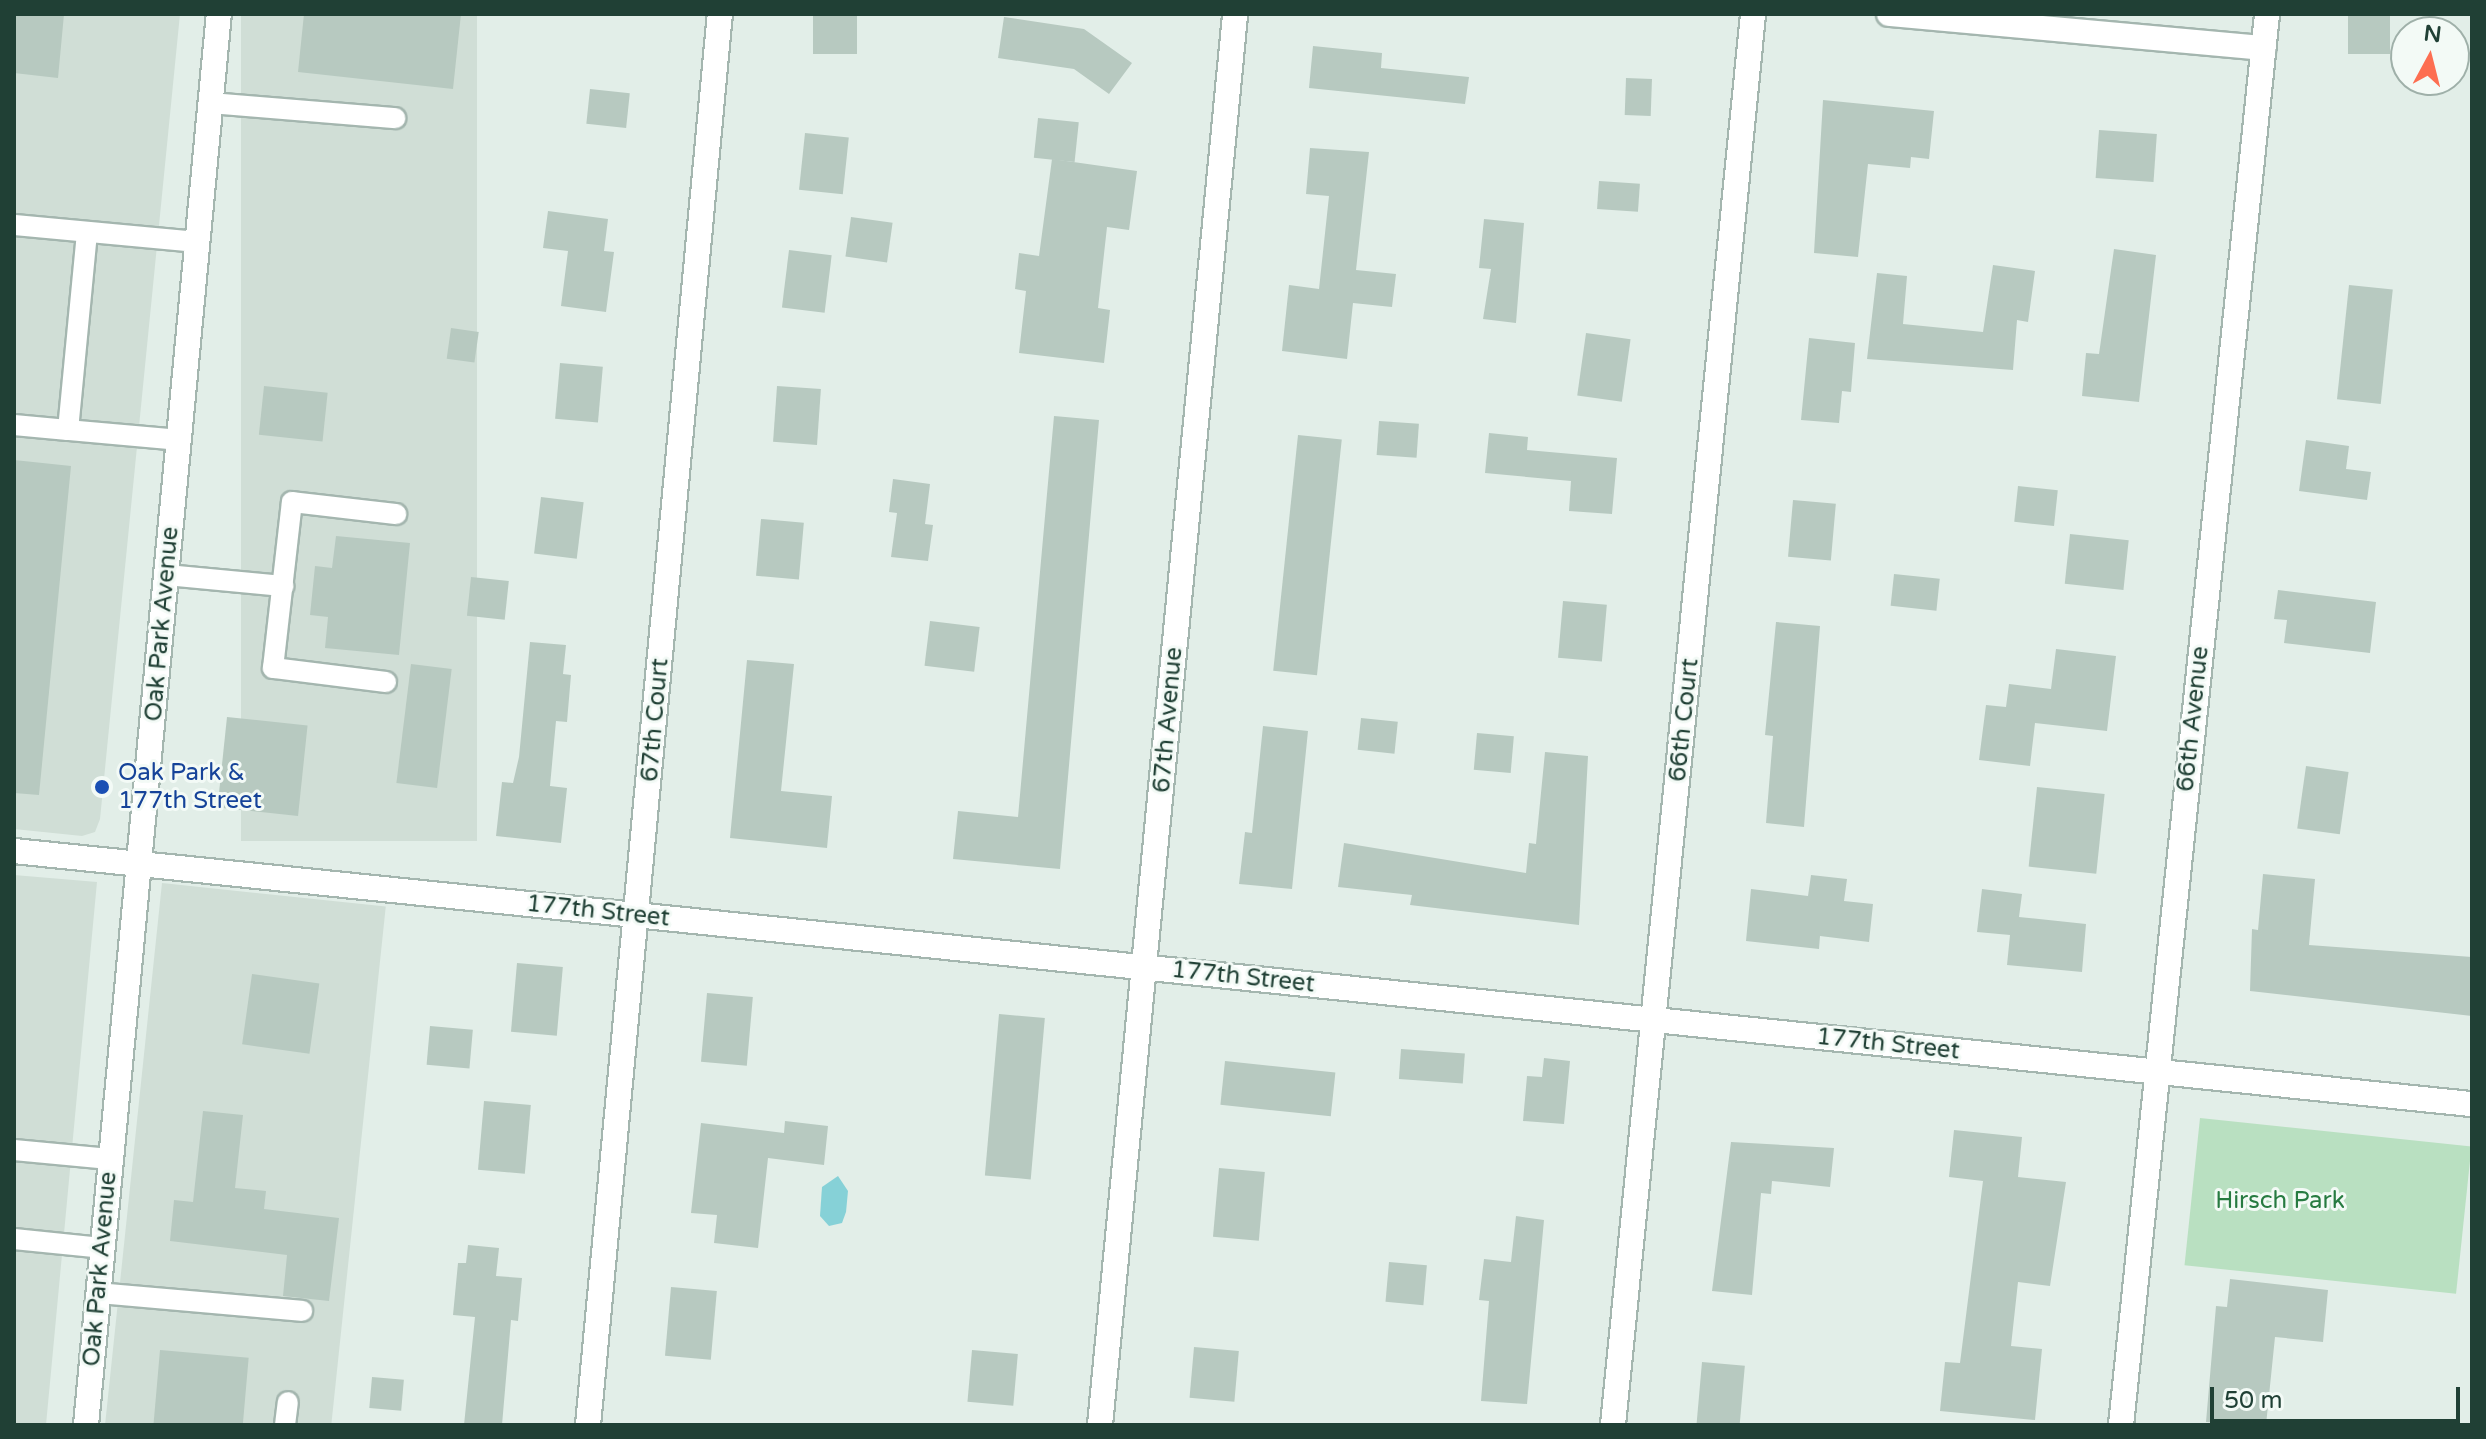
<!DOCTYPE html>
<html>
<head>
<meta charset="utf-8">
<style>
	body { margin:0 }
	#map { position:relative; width:2486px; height:1439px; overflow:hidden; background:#e2eee8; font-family:"Varela Round",sans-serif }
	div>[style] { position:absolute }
	.built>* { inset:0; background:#d0ded6; transform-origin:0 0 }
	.green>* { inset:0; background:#b9e0c1; transform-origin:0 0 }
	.water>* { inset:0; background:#86d1d7 }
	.building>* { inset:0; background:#b7c9c0; transform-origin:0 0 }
	.roads { filter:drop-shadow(2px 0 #a4b6af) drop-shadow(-2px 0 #a4b6af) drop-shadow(0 2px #a4b6af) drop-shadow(0 -2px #a4b6af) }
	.service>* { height:20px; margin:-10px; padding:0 10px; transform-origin:10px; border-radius:10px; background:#fff }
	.minor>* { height:24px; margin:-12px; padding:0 12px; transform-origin:12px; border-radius:12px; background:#fff }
	.tertiary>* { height:24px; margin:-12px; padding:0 12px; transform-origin:12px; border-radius:12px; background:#fff }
	.dots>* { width:22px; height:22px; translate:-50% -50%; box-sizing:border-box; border:4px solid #f3faf6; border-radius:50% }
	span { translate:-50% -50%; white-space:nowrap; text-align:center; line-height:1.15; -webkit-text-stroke:6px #f3faf6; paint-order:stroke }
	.street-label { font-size:24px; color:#204035 }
	.transit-label { font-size:24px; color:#164399 }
	.left { translate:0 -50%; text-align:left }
	.park-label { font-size:24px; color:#277b41 }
	.frame { position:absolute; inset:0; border:16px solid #204035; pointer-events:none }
	.north { position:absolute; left:2390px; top:16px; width:80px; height:80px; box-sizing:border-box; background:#f3faf6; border:2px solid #9fb0a9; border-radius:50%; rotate:7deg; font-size:22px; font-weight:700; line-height:32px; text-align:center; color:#204035 }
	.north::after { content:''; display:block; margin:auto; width:28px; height:36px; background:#fd6e51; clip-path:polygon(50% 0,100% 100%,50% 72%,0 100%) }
	.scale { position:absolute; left:2210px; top:1387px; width:250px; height:36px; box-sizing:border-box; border:4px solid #204035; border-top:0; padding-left:10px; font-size:24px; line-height:28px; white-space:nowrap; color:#204035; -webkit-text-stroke:6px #f3faf6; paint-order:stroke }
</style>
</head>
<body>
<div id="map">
	<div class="built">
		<div style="clip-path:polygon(14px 14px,180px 14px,100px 819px,95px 832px,82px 836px,14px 829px)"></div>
		<div style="left:241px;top:14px;width:236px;height:827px"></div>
		<div style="clip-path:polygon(14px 875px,97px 882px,46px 1425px,14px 1425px)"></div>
		<div style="left:162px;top:883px;width:225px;height:544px;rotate:6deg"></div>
	</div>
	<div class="green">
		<div style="left:2200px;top:1118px;width:273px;height:148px;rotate:6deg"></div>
	</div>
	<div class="water">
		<div style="clip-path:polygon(838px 1176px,848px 1191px,846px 1212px,842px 1223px,829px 1226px,820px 1216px,822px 1187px)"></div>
	</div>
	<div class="building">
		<div style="clip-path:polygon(14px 14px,64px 14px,58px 78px,14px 73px)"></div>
		<div style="clip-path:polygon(304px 14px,461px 14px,453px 89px,298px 72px)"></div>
		<div style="left:813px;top:14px;width:44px;height:40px"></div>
		<div style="left:2348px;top:14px;width:42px;height:40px"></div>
		<div style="clip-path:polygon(1004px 17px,1084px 29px,1132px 63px,1109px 94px,1074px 69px,998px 58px)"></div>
		<div style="clip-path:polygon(1313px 46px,1382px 53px,1381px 68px,1469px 77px,1465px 104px,1309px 88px)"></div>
		<div style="left:1626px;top:78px;width:26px;height:37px;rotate:2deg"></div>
		<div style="left:590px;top:89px;width:40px;height:35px;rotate:6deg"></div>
		<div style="clip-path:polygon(1823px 100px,1934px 111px,1929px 159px,1911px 157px,1910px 168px,1868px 164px,1858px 257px,1814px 253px)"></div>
		<div style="left:1038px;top:118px;width:41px;height:40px;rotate:6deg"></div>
		<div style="left:2099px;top:130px;width:58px;height:48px;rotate:4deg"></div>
		<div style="left:805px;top:133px;width:44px;height:57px;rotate:6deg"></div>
		<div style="clip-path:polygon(1310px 148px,1369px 152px,1356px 270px,1396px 274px,1392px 307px,1353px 303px,1347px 359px,1282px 351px,1289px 285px,1319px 289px,1329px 196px,1306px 194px)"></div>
		<div style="clip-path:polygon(1052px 159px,1137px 171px,1129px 230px,1107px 227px,1098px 308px,1110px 310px,1104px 363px,1019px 353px,1026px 291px,1015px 289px,1019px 253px,1039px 256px)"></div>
		<div style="left:1599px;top:181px;width:41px;height:28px;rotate:4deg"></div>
		<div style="clip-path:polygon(548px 211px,608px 219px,604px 251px,614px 252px,606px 312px,561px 306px,568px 251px,543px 248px)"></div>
		<div style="left:851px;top:217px;width:42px;height:40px;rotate:8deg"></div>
		<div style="clip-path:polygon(1484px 219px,1524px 223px,1516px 323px,1483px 319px,1491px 269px,1479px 268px)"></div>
		<div style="clip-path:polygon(2114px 249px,2156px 255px,2139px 402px,2082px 396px,2086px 353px,2099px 354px)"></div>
		<div style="left:789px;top:250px;width:43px;height:58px;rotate:7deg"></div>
		<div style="clip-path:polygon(1993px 265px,2035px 271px,2028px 322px,2017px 320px,2013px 370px,1867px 359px,1877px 273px,1907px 276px,1903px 324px,1983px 332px)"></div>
		<div style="left:2349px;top:285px;width:44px;height:115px;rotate:6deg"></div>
		<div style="left:451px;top:328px;width:28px;height:31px;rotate:8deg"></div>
		<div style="left:1586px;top:333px;width:45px;height:63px;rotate:8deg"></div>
		<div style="clip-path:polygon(1809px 338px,1855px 343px,1851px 392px,1842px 391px,1839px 423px,1801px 420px)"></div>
		<div style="left:560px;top:363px;width:43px;height:56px;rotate:5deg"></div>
		<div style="left:264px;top:386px;width:64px;height:49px;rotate:6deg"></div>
		<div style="left:777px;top:386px;width:44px;height:56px;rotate:4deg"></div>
		<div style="clip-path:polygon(1054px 416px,1099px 420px,1060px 869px,953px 859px,958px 811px,1018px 817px)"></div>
		<div style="left:1379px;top:421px;width:40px;height:34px;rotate:4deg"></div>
		<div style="clip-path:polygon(1489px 433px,1528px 437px,1527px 450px,1617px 458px,1612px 514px,1569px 511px,1571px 481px,1485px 473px)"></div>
		<div style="left:1298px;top:435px;width:44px;height:237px;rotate:6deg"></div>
		<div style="clip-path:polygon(2306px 440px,2349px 446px,2346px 469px,2371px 472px,2367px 500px,2299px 491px)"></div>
		<div style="clip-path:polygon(14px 460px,71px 466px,39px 795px,14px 793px)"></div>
		<div style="clip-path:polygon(893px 479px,930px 484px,925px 524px,933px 525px,928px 561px,891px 557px,897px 513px,889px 512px)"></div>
		<div style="left:2018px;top:486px;width:40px;height:36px;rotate:6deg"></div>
		<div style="left:541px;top:497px;width:43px;height:57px;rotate:7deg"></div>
		<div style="left:1793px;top:500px;width:43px;height:57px;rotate:5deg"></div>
		<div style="left:761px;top:519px;width:43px;height:57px;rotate:5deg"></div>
		<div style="left:2070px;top:534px;width:59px;height:50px;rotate:6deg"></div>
		<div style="clip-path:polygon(336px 536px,410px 543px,399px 655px,325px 648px,328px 617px,310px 615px,315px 566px,332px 568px)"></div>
		<div style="left:1894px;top:574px;width:46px;height:32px;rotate:6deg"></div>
		<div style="left:471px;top:577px;width:38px;height:39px;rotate:6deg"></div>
		<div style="clip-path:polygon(2278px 590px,2376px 602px,2370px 653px,2284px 643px,2287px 620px,2274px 619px)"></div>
		<div style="left:1563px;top:601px;width:44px;height:57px;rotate:5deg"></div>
		<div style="left:930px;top:621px;width:50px;height:45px;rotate:7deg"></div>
		<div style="clip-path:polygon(1776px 622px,1820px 626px,1804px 827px,1766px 823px,1773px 736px,1765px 735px)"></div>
		<div style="clip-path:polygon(530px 642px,566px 645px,563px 674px,571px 675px,567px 722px,556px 721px,550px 786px,567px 788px,561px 843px,496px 836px,502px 782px,513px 783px,519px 757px)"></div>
		<div style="clip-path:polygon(2056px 649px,2116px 656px,2107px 731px,2035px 723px,2030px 766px,1979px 760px,1986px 705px,2006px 707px,2009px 684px,2051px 689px)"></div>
		<div style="clip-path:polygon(747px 660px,794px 664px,781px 791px,832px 796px,827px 848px,730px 838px)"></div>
		<div style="left:411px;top:664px;width:41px;height:120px;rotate:7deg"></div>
		<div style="left:227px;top:717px;width:81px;height:91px;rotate:6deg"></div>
		<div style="left:1361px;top:718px;width:37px;height:32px;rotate:6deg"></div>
		<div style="clip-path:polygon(1263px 726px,1308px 731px,1292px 889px,1239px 884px,1245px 832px,1252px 833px)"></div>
		<div style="left:1477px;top:733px;width:37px;height:37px;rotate:5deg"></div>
		<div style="clip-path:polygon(1545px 752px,1588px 756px,1579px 925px,1410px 905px,1412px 895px,1338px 887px,1344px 843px,1526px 873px,1529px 843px,1536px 844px)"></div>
		<div style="left:2306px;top:766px;width:43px;height:63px;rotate:8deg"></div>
		<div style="left:2037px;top:787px;width:68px;height:80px;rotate:6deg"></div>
		<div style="clip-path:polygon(2263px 874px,2315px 879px,2309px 945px,2472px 957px,2472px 1016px,2250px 991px,2252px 929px,2258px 930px)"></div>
		<div style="clip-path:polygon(1811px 875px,1847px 879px,1844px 901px,1873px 904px,1869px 942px,1820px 936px,1819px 949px,1746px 941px,1751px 889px,1808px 896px)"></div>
		<div style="clip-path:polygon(1982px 889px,2022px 894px,2019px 917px,2086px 924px,2082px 972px,2007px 965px,2010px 935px,1977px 932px)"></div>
		<div style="left:517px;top:963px;width:46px;height:69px;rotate:5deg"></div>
		<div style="left:252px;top:974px;width:68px;height:71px;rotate:8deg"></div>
		<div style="left:707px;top:993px;width:46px;height:69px;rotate:5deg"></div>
		<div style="left:999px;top:1014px;width:46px;height:162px;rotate:5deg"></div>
		<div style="left:430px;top:1026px;width:43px;height:39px;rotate:5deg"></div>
		<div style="left:1401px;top:1049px;width:64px;height:30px;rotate:4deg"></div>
		<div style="clip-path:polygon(1544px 1058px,1570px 1061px,1564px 1124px,1523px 1121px,1527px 1076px,1542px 1077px)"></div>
		<div style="left:1225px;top:1061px;width:111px;height:44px;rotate:6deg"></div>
		<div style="left:484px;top:1101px;width:47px;height:69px;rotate:5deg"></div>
		<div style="clip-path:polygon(203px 1111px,243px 1115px,235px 1188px,266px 1191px,264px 1209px,339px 1218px,329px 1301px,283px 1296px,287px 1255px,170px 1241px,174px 1200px,193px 1202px)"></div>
		<div style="clip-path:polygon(785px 1121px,828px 1126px,824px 1165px,768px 1158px,758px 1248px,714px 1243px,717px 1215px,691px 1213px,701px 1123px,784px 1133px)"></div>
		<div style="clip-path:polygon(1954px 1130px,2022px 1137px,2018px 1177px,2066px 1182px,2050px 1286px,2018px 1282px,2011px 1346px,2042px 1349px,2035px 1420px,1940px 1411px,1945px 1362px,1960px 1363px,1983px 1181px,1949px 1177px)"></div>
		<div style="clip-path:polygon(1731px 1142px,1834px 1148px,1830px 1187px,1772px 1181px,1771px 1194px,1761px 1193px,1752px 1295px,1712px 1291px)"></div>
		<div style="left:1219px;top:1168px;width:46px;height:69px;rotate:5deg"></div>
		<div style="clip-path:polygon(1516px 1216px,1544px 1220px,1527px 1404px,1481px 1401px,1489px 1301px,1479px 1300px,1484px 1259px,1511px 1262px)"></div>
		<div style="clip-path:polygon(468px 1245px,499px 1248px,496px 1276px,522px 1278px,518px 1321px,511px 1320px,502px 1425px,464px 1425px,475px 1317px,453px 1315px,458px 1263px,466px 1263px)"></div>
		<div style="left:1389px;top:1262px;width:38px;height:40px;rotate:5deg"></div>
		<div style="clip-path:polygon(2230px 1279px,2328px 1290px,2323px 1342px,2275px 1337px,2266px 1425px,2206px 1422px,2216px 1306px,2227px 1307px)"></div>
		<div style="left:671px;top:1287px;width:46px;height:69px;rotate:5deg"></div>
		<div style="left:1194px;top:1347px;width:45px;height:51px;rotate:5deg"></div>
		<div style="left:160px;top:1350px;width:89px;height:75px;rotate:5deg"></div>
		<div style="left:972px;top:1350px;width:46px;height:52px;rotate:5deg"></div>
		<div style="left:1702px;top:1362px;width:43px;height:63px;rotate:5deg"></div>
		<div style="left:372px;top:1377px;width:32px;height:31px;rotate:5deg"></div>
	</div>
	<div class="roads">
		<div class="service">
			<div style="left:211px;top:103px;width:185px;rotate:4.7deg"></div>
			<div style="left:14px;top:225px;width:185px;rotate:5.3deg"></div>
			<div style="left:14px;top:425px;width:54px;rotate:5.3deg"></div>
			<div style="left:68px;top:430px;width:199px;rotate:-84.5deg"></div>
			<div style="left:68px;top:430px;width:111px;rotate:5.1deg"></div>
			<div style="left:166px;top:575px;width:118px;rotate:5.4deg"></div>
			<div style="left:386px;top:682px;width:114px;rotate:-172.9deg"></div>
			<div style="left:273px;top:668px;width:167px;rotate:-83.5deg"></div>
			<div style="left:292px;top:502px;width:105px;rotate:6.6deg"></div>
			<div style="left:14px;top:1150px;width:96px;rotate:5.4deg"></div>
			<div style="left:14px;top:1239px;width:88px;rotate:5.8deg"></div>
			<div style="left:98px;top:1293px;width:205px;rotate:5deg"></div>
			<div style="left:285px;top:1425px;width:23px;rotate:-83deg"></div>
		</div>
		<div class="minor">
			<div style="left:1889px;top:14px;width:376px;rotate:5.2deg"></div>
			<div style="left:14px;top:851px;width:2471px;rotate:5.88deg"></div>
			<div style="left:588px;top:1425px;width:1417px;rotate:-84.66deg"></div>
			<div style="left:1100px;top:1425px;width:1417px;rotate:-84.53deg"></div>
			<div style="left:1613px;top:1425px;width:1418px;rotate:-84.33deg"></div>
			<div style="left:2121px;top:1425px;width:1419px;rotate:-84.09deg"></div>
		</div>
		<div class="tertiary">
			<div style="left:86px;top:1425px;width:1417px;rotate:-84.62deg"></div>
		</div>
	</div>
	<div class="dots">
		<div style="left:102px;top:787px;background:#1a4fb4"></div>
	</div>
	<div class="street-label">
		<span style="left:162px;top:624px;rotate:-85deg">Oak Park Avenue</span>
		<span style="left:2193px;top:719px;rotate:-84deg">66th Avenue</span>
		<span style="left:655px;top:720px;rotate:-85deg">67th Court</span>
		<span style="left:1168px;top:720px;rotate:-85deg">67th Avenue</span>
		<span style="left:1684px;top:720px;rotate:-84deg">66th Court</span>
		<span style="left:598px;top:911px;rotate:6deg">177th Street</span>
		<span style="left:1243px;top:977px;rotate:6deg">177th Street</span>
		<span style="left:1888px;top:1044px;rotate:6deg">177th Street</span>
		<span style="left:100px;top:1269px;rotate:-85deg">Oak Park Avenue</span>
	</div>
	<div class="transit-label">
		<span class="left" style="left:118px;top:787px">Oak Park &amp;<br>177th Street</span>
	</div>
	<div class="park-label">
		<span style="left:2280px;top:1201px">Hirsch Park</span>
	</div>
	<div class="frame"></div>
	<div class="north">N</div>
	<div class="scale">50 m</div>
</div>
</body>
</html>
